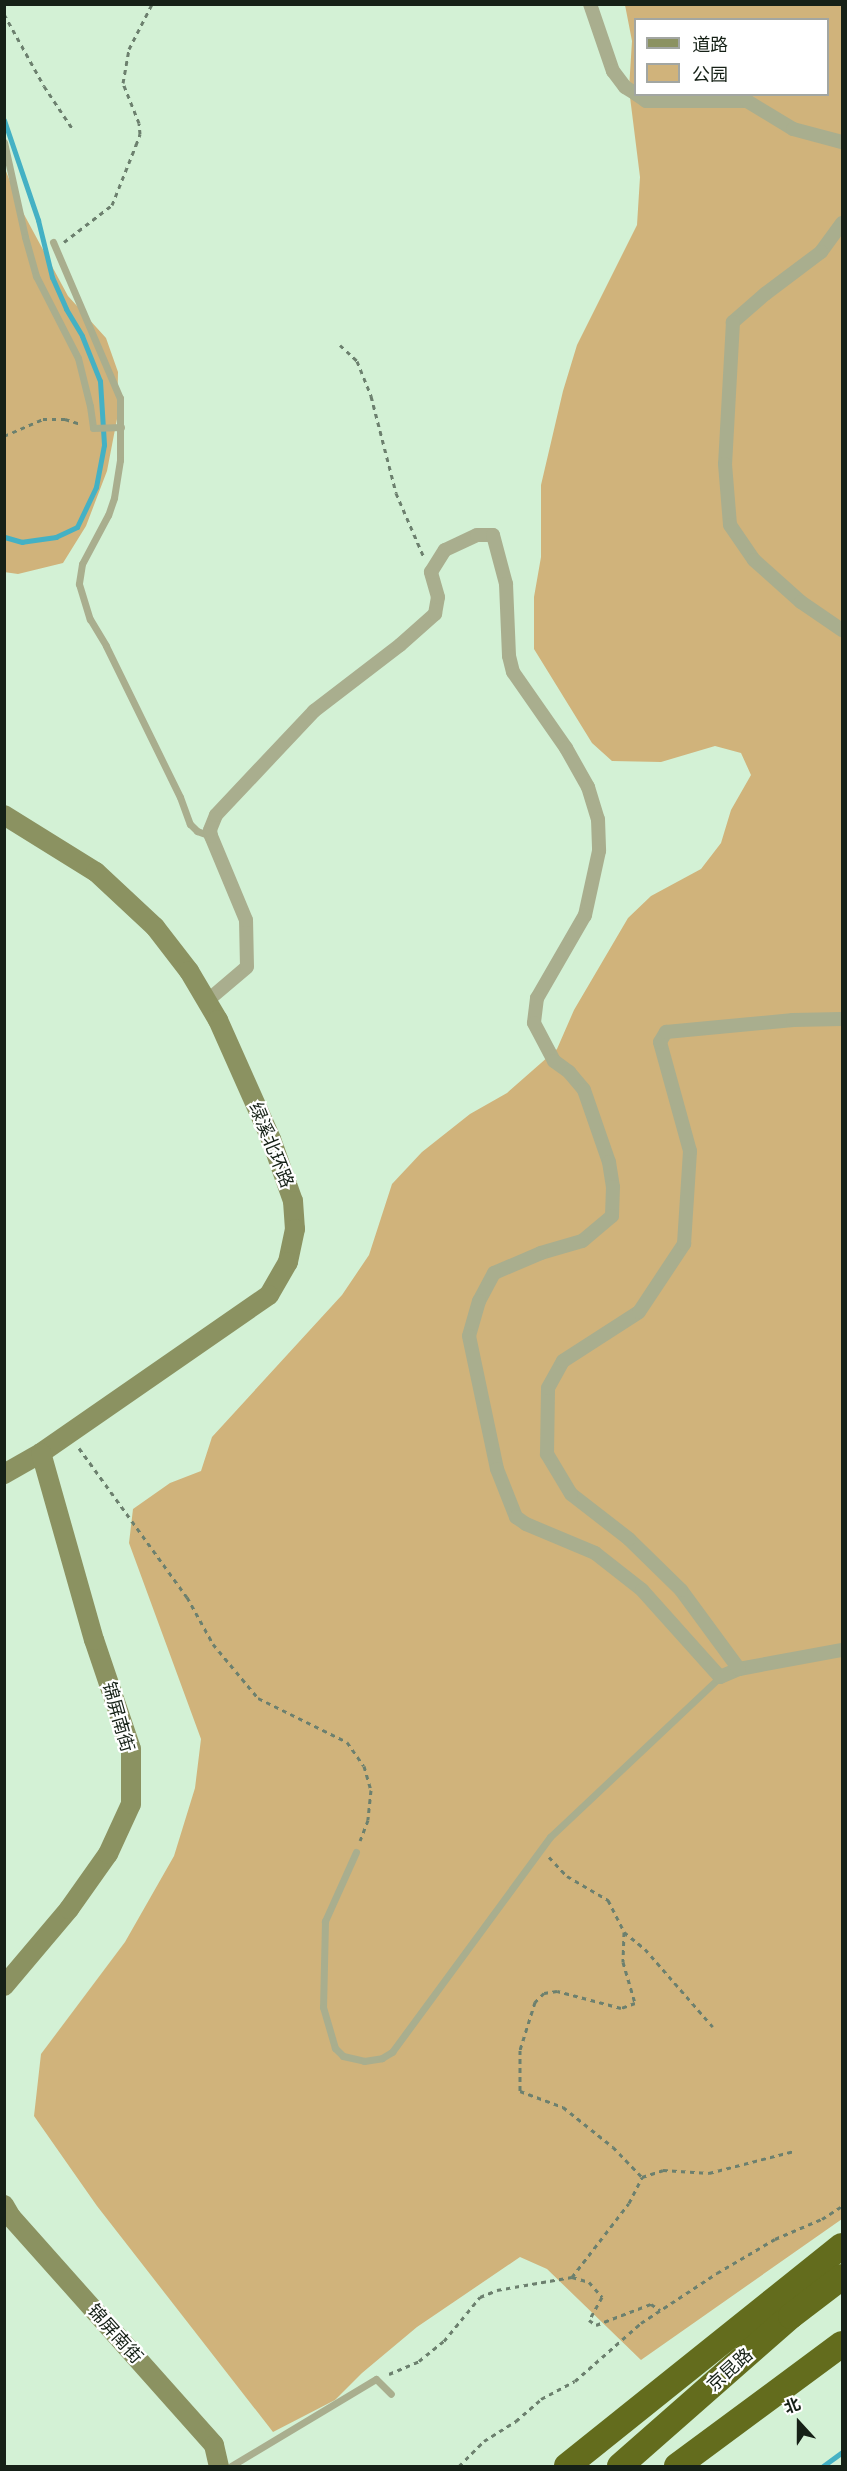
<!DOCTYPE html>
<html>
<head>
<meta charset="utf-8">
<style>
	body { margin:0 }
	#map { position:relative; width:847px; height:2471px; overflow:hidden; background:#d3f1d5; font-family:"Work Sans","Noto Sans SC",sans-serif }
	div>[style] { position:absolute }
	.green>* { inset:0; background:#d0b37b }
	.stream>* { height:5px; margin:-2.5px; padding:0 2.5px; transform-origin:2.5px; border-radius:2.5px; background:#44b1c4 }
	.path>* { height:3px; margin-top:-1.5px; transform-origin:0; background:repeating-linear-gradient(90deg,#6c806e 0 4.5px,transparent 0 9px) }
	.lane>* { height:7px; margin:-3.5px; padding:0 3.5px; transform-origin:3.5px; border-radius:3.5px; background:#a9ae8e }
	.street>* { height:14px; margin:-7px; padding:0 7px; transform-origin:7px; border-radius:7px; background:#a9ae8e }
	.secondary>* { height:20px; margin:-10px; padding:0 10px; transform-origin:10px; border-radius:10px; background:#8b9261 }
	.highway>* { height:26px; margin:-13px; padding:0 13px; transform-origin:13px; border-radius:13px; background:#636c1d }
	span { translate:-50% -50%; white-space:nowrap; text-align:center; line-height:1.15; -webkit-text-stroke:4.5px #fff; paint-order:stroke }
	.street-label { font-size:18px; color:#162117 }
	.frame { position:absolute; inset:0; border:6px solid #162117; pointer-events:none }
	.legend { position:absolute; left:634px; top:18px; width:195px; height:78px; box-sizing:border-box; background:#fff; border:2px solid #a2a6a2; margin:0; padding:8px 10px; list-style:none; font-size:18px; color:#162117 }
	.legend li { display:flex; align-items:center; gap:12px; height:30px }
	.legend b { width:30px; border:2px solid #a2a6a2 }
	.north { position:absolute; left:769px; top:2393px; width:60px; height:60px; -webkit-text-stroke:4px #fff; paint-order:stroke; rotate:339deg; font-size:16px; font-weight:700; line-height:24px; text-align:center; color:#162117 }
	.north::after { content:''; display:block; margin:auto; width:21px; height:27px; background:#162117; clip-path:polygon(50% 0,100% 100%,50% 72%,0 100%) }
</style>
</head>
<body>
<div id="map">
	<div class="green">
		<div style="clip-path:polygon(evenodd,625px 5px,842px 5px,842px 2219px,641px 2360px,547px 2269px,520px 2257px,417px 2327px,362px 2373px,335px 2400px,273px 2432px,97px 2206px,34px 2116px,41px 2054px,125px 1942px,174px 1856px,195px 1788px,201px 1739px,129px 1543px,133px 1509px,170px 1483px,201px 1471px,212px 1437px,342px 1295px,369px 1255px,392px 1184px,422px 1152px,470px 1114px,507px 1093px,557px 1049px,574px 1010px,628px 918px,651px 896px,701px 869px,721px 843px,731px 810px,751px 775px,741px 753px,715px 746px,661px 762px,612px 761px,592px 743px,534px 649px,534px 597px,541px 557px,541px 485px,563px 391px,577px 345px,637px 225px,640px 177px,629px 89px,632px 41px,625px 5px,636px 20px,828px 20px,828px 94px,636px 94px,636px 20px)"></div>
		<div style="clip-path:polygon(4px 166px,20px 207px,68px 296px,106px 338px,118px 372px,117px 419px,107px 471px,86px 526px,63px 563px,18px 574px,4px 572px)"></div>
	</div>
	<div class="stream">
		<div style="left:4px;top:120px;width:106px;rotate:71.2deg"></div>
		<div style="left:38px;top:220px;width:59px;rotate:76.2deg"></div>
		<div style="left:52px;top:277px;width:35px;rotate:66deg"></div>
		<div style="left:66px;top:309px;width:31px;rotate:59deg"></div>
		<div style="left:82px;top:336px;width:48px;rotate:68.2deg"></div>
		<div style="left:100px;top:381px;width:64px;rotate:86.4deg"></div>
		<div style="left:104px;top:445px;width:43px;rotate:100.8deg"></div>
		<div style="left:96px;top:487px;width:44px;rotate:115.4deg"></div>
		<div style="left:77px;top:527px;width:23px;rotate:155deg"></div>
		<div style="left:56px;top:537px;width:34px;rotate:172deg"></div>
		<div style="left:22px;top:542px;width:19px;rotate:-164deg"></div>
		<div style="left:823px;top:2466px;width:24px;rotate:-36deg"></div>
	</div>
	<div class="path">
		<div style="left:4px;top:14px;width:82px;rotate:60.9deg"></div>
		<div style="left:44px;top:86px;width:50px;rotate:56.3deg"></div>
		<div style="left:64px;top:242px;width:61px;rotate:-37.6deg"></div>
		<div style="left:112px;top:205px;width:65px;rotate:-68.2deg"></div>
		<div style="left:136px;top:145px;width:12px;rotate:-70deg"></div>
		<div style="left:140px;top:134px;width:11px;rotate:-95deg"></div>
		<div style="left:139px;top:123px;width:43px;rotate:-111.8deg"></div>
		<div style="left:123px;top:83px;width:35px;rotate:-80deg"></div>
		<div style="left:129px;top:49px;width:51px;rotate:-62.9deg"></div>
		<div style="left:340px;top:345px;width:23px;rotate:43deg"></div>
		<div style="left:357px;top:361px;width:38px;rotate:68deg"></div>
		<div style="left:371px;top:396px;width:100px;rotate:75.5deg"></div>
		<div style="left:396px;top:493px;width:68px;rotate:66.5deg"></div>
		<div style="left:4px;top:436px;width:43px;rotate:-23.6deg"></div>
		<div style="left:43px;top:419px;width:22px"></div>
		<div style="left:65px;top:419px;width:16px;rotate:18deg"></div>
		<div style="left:79px;top:1448px;width:184px;rotate:54.1deg"></div>
		<div style="left:187px;top:1597px;width:54px;rotate:61deg"></div>
		<div style="left:213px;top:1644px;width:70px;rotate:50.2deg"></div>
		<div style="left:258px;top:1698px;width:99px;rotate:26.3deg"></div>
		<div style="left:347px;top:1742px;width:29px;rotate:55deg"></div>
		<div style="left:364px;top:1766px;width:25px;rotate:74deg"></div>
		<div style="left:371px;top:1790px;width:30px;rotate:96deg"></div>
		<div style="left:368px;top:1820px;width:22px;rotate:111deg"></div>
		<div style="left:549px;top:1857px;width:26px;rotate:47deg"></div>
		<div style="left:567px;top:1876px;width:48px;rotate:30.3deg"></div>
		<div style="left:608px;top:1900px;width:36px;rotate:63deg"></div>
		<div style="left:624px;top:1932px;width:30px;rotate:92deg"></div>
		<div style="left:623px;top:1962px;width:43px;rotate:73.7deg"></div>
		<div style="left:635px;top:2003px;width:15px;rotate:160deg"></div>
		<div style="left:621px;top:2008px;width:66px;rotate:-165.1deg"></div>
		<div style="left:557px;top:1991px;width:13px;rotate:171deg"></div>
		<div style="left:544px;top:1993px;width:13px;rotate:135deg"></div>
		<div style="left:535px;top:2002px;width:50px;rotate:107.4deg"></div>
		<div style="left:520px;top:2050px;width:41px;rotate:90deg"></div>
		<div style="left:520px;top:2091px;width:46px;rotate:20.4deg"></div>
		<div style="left:563px;top:2107px;width:64px;rotate:38.7deg"></div>
		<div style="left:613px;top:2147px;width:42px;rotate:46deg"></div>
		<div style="left:624px;top:1932px;width:27px;rotate:39deg"></div>
		<div style="left:645px;top:1949px;width:103px;rotate:48.9deg"></div>
		<div style="left:572px;top:2277px;width:93px;rotate:-52.4deg"></div>
		<div style="left:629px;top:2203px;width:29px;rotate:-63deg"></div>
		<div style="left:642px;top:2177px;width:22px;rotate:-18deg"></div>
		<div style="left:663px;top:2170px;width:46px;rotate:3.7deg"></div>
		<div style="left:709px;top:2173px;width:88px;rotate:-14.5deg"></div>
		<div style="left:389px;top:2374px;width:33px;rotate:-23deg"></div>
		<div style="left:419px;top:2361px;width:32px;rotate:-39deg"></div>
		<div style="left:444px;top:2341px;width:57px;rotate:-50.7deg"></div>
		<div style="left:480px;top:2297px;width:18px;rotate:-22deg"></div>
		<div style="left:497px;top:2290px;width:76px;rotate:-9.8deg"></div>
		<div style="left:572px;top:2277px;width:18px;rotate:16deg"></div>
		<div style="left:589px;top:2282px;width:20px;rotate:49deg"></div>
		<div style="left:602px;top:2297px;width:26px;rotate:119deg"></div>
		<div style="left:589px;top:2320px;width:9px;rotate:36deg"></div>
		<div style="left:596px;top:2325px;width:59px;rotate:-20.9deg"></div>
		<div style="left:651px;top:2304px;width:11px;rotate:34deg"></div>
		<div style="left:459px;top:2466px;width:35px;rotate:-45deg"></div>
		<div style="left:484px;top:2441px;width:38px;rotate:-32deg"></div>
		<div style="left:516px;top:2421px;width:33px;rotate:-41deg"></div>
		<div style="left:541px;top:2399px;width:38px;rotate:-28deg"></div>
		<div style="left:575px;top:2381px;width:88px;rotate:-41.3deg"></div>
		<div style="left:641px;top:2323px;width:91px;rotate:-33.3deg"></div>
		<div style="left:717px;top:2273px;width:67px;rotate:-30.4deg"></div>
		<div style="left:775px;top:2239px;width:51px;rotate:-23.1deg"></div>
		<div style="left:822px;top:2219px;width:24px;rotate:-33deg"></div>
	</div>
	<div class="lane">
		<div style="left:4px;top:142px;width:97px;rotate:77.5deg"></div>
		<div style="left:25px;top:237px;width:41px;rotate:74.2deg"></div>
		<div style="left:36px;top:276px;width:92px;rotate:62.9deg"></div>
		<div style="left:78px;top:358px;width:49px;rotate:76deg"></div>
		<div style="left:90px;top:406px;width:22px;rotate:82deg"></div>
		<div style="left:93px;top:428px;width:28px;rotate:-2deg"></div>
		<div style="left:53px;top:242px;width:170px;rotate:66.8deg"></div>
		<div style="left:120px;top:398px;width:62px;rotate:90deg"></div>
		<div style="left:120px;top:460px;width:38px;rotate:99deg"></div>
		<div style="left:114px;top:498px;width:18px;rotate:109deg"></div>
		<div style="left:108px;top:515px;width:55px;rotate:118deg"></div>
		<div style="left:82px;top:564px;width:20px;rotate:99deg"></div>
		<div style="left:79px;top:584px;width:37px;rotate:73deg"></div>
		<div style="left:90px;top:619px;width:31px;rotate:59deg"></div>
		<div style="left:106px;top:646px;width:168px;rotate:63.9deg"></div>
		<div style="left:180px;top:797px;width:29px;rotate:70deg"></div>
		<div style="left:190px;top:824px;width:10px;rotate:45deg"></div>
		<div style="left:197px;top:831px;width:15px;rotate:20deg"></div>
		<div style="left:356px;top:1852px;width:76px;rotate:114.2deg"></div>
		<div style="left:325px;top:1921px;width:86px;rotate:91.3deg"></div>
		<div style="left:323px;top:2007px;width:43px;rotate:73.7deg"></div>
		<div style="left:335px;top:2048px;width:11px;rotate:45deg"></div>
		<div style="left:343px;top:2056px;width:22px;rotate:13deg"></div>
		<div style="left:364px;top:2061px;width:18px;rotate:-9deg"></div>
		<div style="left:382px;top:2058px;width:12px;rotate:-31deg"></div>
		<div style="left:392px;top:2052px;width:267px;rotate:-53.7deg"></div>
		<div style="left:550px;top:1837px;width:233px;rotate:-43.3deg"></div>
		<div style="left:231px;top:2466px;width:169px;rotate:-31deg"></div>
		<div style="left:376px;top:2379px;width:21px;rotate:45deg"></div>
	</div>
	<div class="street">
		<div style="left:590px;top:4px;width:71px;rotate:71.1deg"></div>
		<div style="left:613px;top:71px;width:20px;rotate:53deg"></div>
		<div style="left:625px;top:87px;width:13px;rotate:32deg"></div>
		<div style="left:636px;top:94px;width:12px;rotate:35deg"></div>
		<div style="left:646px;top:101px;width:101px"></div>
		<div style="left:747px;top:101px;width:54px;rotate:31.3deg"></div>
		<div style="left:793px;top:129px;width:51px;rotate:14.9deg"></div>
		<div style="left:842px;top:223px;width:36px;rotate:126deg"></div>
		<div style="left:821px;top:252px;width:70px;rotate:143.1deg"></div>
		<div style="left:765px;top:294px;width:43px;rotate:138.8deg"></div>
		<div style="left:733px;top:322px;width:142px;rotate:93.2deg"></div>
		<div style="left:725px;top:464px;width:61px;rotate:85.3deg"></div>
		<div style="left:730px;top:525px;width:42px;rotate:55.6deg"></div>
		<div style="left:754px;top:560px;width:63px;rotate:41.8deg"></div>
		<div style="left:801px;top:602px;width:50px;rotate:34.3deg"></div>
		<div style="left:207px;top:1001px;width:52px;rotate:-40.4deg"></div>
		<div style="left:247px;top:967px;width:47px;rotate:-91.2deg"></div>
		<div style="left:246px;top:920px;width:91px;rotate:-112.6deg"></div>
		<div style="left:211px;top:836px;width:6px;rotate:-99deg"></div>
		<div style="left:210px;top:830px;width:16px;rotate:-68deg"></div>
		<div style="left:216px;top:815px;width:143px;rotate:-46.7deg"></div>
		<div style="left:314px;top:711px;width:108px;rotate:-37.5deg"></div>
		<div style="left:400px;top:645px;width:47px;rotate:-41.5deg"></div>
		<div style="left:435px;top:614px;width:17px;rotate:-80deg"></div>
		<div style="left:438px;top:597px;width:26px;rotate:-106deg"></div>
		<div style="left:431px;top:572px;width:26px;rotate:-58deg"></div>
		<div style="left:445px;top:550px;width:35px;rotate:-25deg"></div>
		<div style="left:477px;top:535px;width:16px"></div>
		<div style="left:493px;top:535px;width:51px;rotate:75.1deg"></div>
		<div style="left:506px;top:584px;width:72px;rotate:87.6deg"></div>
		<div style="left:509px;top:656px;width:16px;rotate:76deg"></div>
		<div style="left:513px;top:672px;width:93px;rotate:55.1deg"></div>
		<div style="left:566px;top:748px;width:45px;rotate:60.6deg"></div>
		<div style="left:588px;top:787px;width:34px;rotate:73deg"></div>
		<div style="left:598px;top:819px;width:32px;rotate:88deg"></div>
		<div style="left:599px;top:851px;width:66px;rotate:102.3deg"></div>
		<div style="left:585px;top:915px;width:96px;rotate:120deg"></div>
		<div style="left:537px;top:998px;width:25px;rotate:97deg"></div>
		<div style="left:534px;top:1023px;width:43px;rotate:62.2deg"></div>
		<div style="left:554px;top:1061px;width:19px;rotate:36deg"></div>
		<div style="left:569px;top:1072px;width:23px;rotate:50deg"></div>
		<div style="left:584px;top:1090px;width:76px;rotate:70.9deg"></div>
		<div style="left:609px;top:1162px;width:25px;rotate:81deg"></div>
		<div style="left:613px;top:1187px;width:29px;rotate:92deg"></div>
		<div style="left:612px;top:1216px;width:39px;rotate:140deg"></div>
		<div style="left:582px;top:1241px;width:43px;rotate:163.7deg"></div>
		<div style="left:541px;top:1253px;width:51px;rotate:156.9deg"></div>
		<div style="left:494px;top:1273px;width:32px;rotate:118deg"></div>
		<div style="left:479px;top:1301px;width:36px;rotate:106deg"></div>
		<div style="left:469px;top:1336px;width:136px;rotate:78.1deg"></div>
		<div style="left:497px;top:1469px;width:52px;rotate:68.4deg"></div>
		<div style="left:516px;top:1517px;width:12px;rotate:35deg"></div>
		<div style="left:526px;top:1524px;width:75px;rotate:22.8deg"></div>
		<div style="left:595px;top:1553px;width:60px;rotate:38.2deg"></div>
		<div style="left:642px;top:1590px;width:117px;rotate:48.1deg"></div>
		<div style="left:720px;top:1677px;width:21px;rotate:-23deg"></div>
		<div style="left:739px;top:1669px;width:105px;rotate:-10.5deg"></div>
		<div style="left:739px;top:1669px;width:98px;rotate:-126.3deg"></div>
		<div style="left:681px;top:1590px;width:73px;rotate:-135.6deg"></div>
		<div style="left:629px;top:1539px;width:73px;rotate:-142.2deg"></div>
		<div style="left:571px;top:1494px;width:47px;rotate:-121deg"></div>
		<div style="left:547px;top:1454px;width:66px;rotate:-89.1deg"></div>
		<div style="left:548px;top:1388px;width:31px;rotate:-61deg"></div>
		<div style="left:563px;top:1361px;width:90px;rotate:-32.8deg"></div>
		<div style="left:639px;top:1312px;width:82px;rotate:-56.5deg"></div>
		<div style="left:684px;top:1244px;width:93px;rotate:-86.3deg"></div>
		<div style="left:690px;top:1151px;width:113px;rotate:-105.4deg"></div>
		<div style="left:660px;top:1042px;width:12px;rotate:-59deg"></div>
		<div style="left:666px;top:1032px;width:128px;rotate:-5.4deg"></div>
		<div style="left:793px;top:1020px;width:49px;rotate:-1.2deg"></div>
	</div>
	<div class="secondary">
		<div style="left:4px;top:815px;width:108px;rotate:31.8deg"></div>
		<div style="left:96px;top:872px;width:81px;rotate:43deg"></div>
		<div style="left:155px;top:927px;width:56px;rotate:52.3deg"></div>
		<div style="left:189px;top:971px;width:57px;rotate:59.4deg"></div>
		<div style="left:218px;top:1020px;width:130px;rotate:66deg"></div>
		<div style="left:271px;top:1139px;width:66px;rotate:70.5deg"></div>
		<div style="left:293px;top:1201px;width:28px;rotate:86deg"></div>
		<div style="left:295px;top:1229px;width:34px;rotate:102deg"></div>
		<div style="left:288px;top:1262px;width:38px;rotate:120deg"></div>
		<div style="left:269px;top:1295px;width:277px;rotate:145.3deg"></div>
		<div style="left:41px;top:1453px;width:43px;rotate:150.4deg"></div>
		<div style="left:4px;top:1986px;width:101px;rotate:-49.8deg"></div>
		<div style="left:69px;top:1909px;width:67px;rotate:-54.7deg"></div>
		<div style="left:108px;top:1854px;width:55px;rotate:-65.3deg"></div>
		<div style="left:131px;top:1804px;width:55px;rotate:-90deg"></div>
		<div style="left:131px;top:1749px;width:115px;rotate:-108.7deg"></div>
		<div style="left:94px;top:1640px;width:194px;rotate:-105.8deg"></div>
		<div style="left:4px;top:2205px;width:14px;rotate:60deg"></div>
		<div style="left:11px;top:2217px;width:305px;rotate:48.3deg"></div>
		<div style="left:214px;top:2445px;width:22px;rotate:77deg"></div>
	</div>
	<div class="highway">
		<div style="left:567px;top:2466px;width:352px;rotate:-38.7deg"></div>
		<div style="left:620px;top:2466px;width:227px;rotate:-41.3deg"></div>
		<div style="left:791px;top:2316px;width:64px;rotate:-37.4deg"></div>
		<div style="left:677px;top:2466px;width:205px;rotate:-36.5deg"></div>
	</div>
	<div class="street-label">
		<span style="left:271px;top:1145px;rotate:68deg">绿溪北环路</span>
		<span style="left:118px;top:1717px;rotate:74deg">锦屏南街</span>
		<span style="left:115px;top:2334px;rotate:48deg">锦屏南街</span>
		<span style="left:730px;top:2370px;rotate:-42deg">京昆路</span>
	</div>
	<div class="frame"></div>
	<ul class="legend">
	<li><b style="height:8px;background:#8b9261"></b>道路</li>
	<li><b style="height:16px;background:#d0b37b"></b>公园</li>
	</ul>
	<div class="north">北</div>
</div>
</body>
</html>
